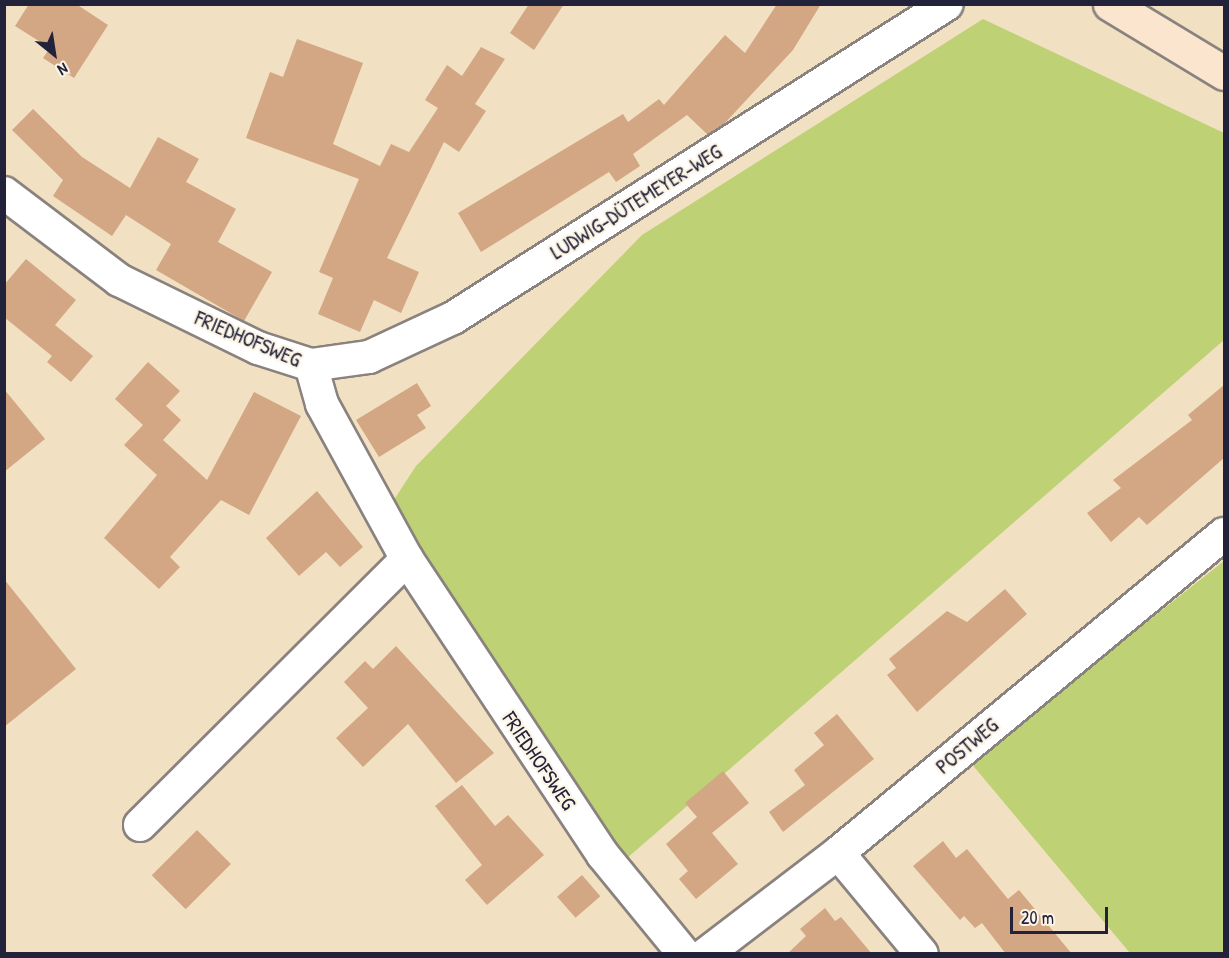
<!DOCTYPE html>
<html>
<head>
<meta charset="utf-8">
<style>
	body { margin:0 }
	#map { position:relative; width:1229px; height:958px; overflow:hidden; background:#f1e1c2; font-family:"Patrick Hand",sans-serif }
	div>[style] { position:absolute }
	.green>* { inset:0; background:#bed174 }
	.building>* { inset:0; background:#d3a684; transform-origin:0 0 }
	.roads { filter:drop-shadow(2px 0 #8a827e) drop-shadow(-2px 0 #8a827e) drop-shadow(0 2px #8a827e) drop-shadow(0 -2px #8a827e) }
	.street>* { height:32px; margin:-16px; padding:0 16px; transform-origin:16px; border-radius:16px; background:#fff }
	.secondary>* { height:33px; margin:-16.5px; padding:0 16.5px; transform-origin:16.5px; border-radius:16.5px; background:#fbe5cf }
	span { translate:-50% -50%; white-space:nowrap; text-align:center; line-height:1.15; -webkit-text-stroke:4.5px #fcf5e5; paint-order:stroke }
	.street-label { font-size:21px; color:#22223b }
	.frame { position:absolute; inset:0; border:6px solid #22223b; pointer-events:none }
	.north { position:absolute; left:24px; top:24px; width:60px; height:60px; -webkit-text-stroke:4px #fcf5e5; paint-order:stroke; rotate:150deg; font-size:16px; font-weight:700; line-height:24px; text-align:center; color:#22223b }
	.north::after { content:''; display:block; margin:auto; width:21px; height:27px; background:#22223b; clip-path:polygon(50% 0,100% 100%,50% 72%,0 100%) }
	.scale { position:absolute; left:1010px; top:907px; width:98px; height:27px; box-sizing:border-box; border:3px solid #22223b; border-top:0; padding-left:8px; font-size:18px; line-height:21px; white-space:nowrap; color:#22223b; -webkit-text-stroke:4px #fcf5e5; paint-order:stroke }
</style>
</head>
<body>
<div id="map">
	<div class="green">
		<div style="clip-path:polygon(983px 19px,1224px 133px,1224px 340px,626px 859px,390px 506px,416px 466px,642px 235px)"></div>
		<div style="clip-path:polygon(1224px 561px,1224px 953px,1130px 953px,970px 762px)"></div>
	</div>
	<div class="building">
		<div style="clip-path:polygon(29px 4px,76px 4px,108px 25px,74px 78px,43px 58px,50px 48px,15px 26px)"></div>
		<div style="clip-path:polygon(529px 4px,564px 4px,534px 50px,510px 33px)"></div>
		<div style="clip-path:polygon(777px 4px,821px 4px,793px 50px,724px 124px,708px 135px,687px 115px,633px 154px,640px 166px,616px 182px,609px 172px,481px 252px,458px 213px,623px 114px,628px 122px,659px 99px,664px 105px,725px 35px,745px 53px)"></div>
		<div style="clip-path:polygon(297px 39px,363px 63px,333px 144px,380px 166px,391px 144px,409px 152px,438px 108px,425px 100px,447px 65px,462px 76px,481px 47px,505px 59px,475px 104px,486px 111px,459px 152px,444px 142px,387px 258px,419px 272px,401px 313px,374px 300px,360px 332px,318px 314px,333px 278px,319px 272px,359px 179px,246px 138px,270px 72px,283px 77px)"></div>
		<div style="clip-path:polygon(33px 109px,82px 157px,130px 188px,158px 137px,199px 159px,186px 182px,236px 209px,218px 242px,272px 272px,244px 321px,156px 270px,171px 244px,126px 215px,112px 236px,53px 196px,63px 180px,12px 130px)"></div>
		<div style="clip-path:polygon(26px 259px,76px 300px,55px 325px,93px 356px,71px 382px,47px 362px,52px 356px,4px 317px,4px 285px)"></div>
		<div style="clip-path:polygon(148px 362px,180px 391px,166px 406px,181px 420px,163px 440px,207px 480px,254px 392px,301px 416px,249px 515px,221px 500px,170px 557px,180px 567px,159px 589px,104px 538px,157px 475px,124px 445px,143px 425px,115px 399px)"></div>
		<div style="clip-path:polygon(417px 383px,431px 406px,417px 415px,426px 428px,379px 457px,356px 420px)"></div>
		<div style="clip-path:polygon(1224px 385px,1224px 458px,1147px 525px,1139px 517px,1111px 542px,1087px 513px,1121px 488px,1113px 480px,1192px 420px,1188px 415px)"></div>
		<div style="clip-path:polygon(4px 389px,45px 439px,4px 472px)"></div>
		<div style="clip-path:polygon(317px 491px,363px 547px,340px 567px,326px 552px,299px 576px,266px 538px)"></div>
		<div style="clip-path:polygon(4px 579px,76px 669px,4px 727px)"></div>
		<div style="clip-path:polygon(1005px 589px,1027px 614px,917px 712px,887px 675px,896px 668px,889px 659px,947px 611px,967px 622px)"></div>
		<div style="clip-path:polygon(396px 646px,494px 753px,456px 783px,408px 724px,363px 767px,336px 738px,368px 708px,344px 682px,365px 661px,373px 669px)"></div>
		<div style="clip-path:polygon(837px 714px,874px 759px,783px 832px,769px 812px,805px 785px,794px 770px,824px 745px,814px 733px)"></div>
		<div style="clip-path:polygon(723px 771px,749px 803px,712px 833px,738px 864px,696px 899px,679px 879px,688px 871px,666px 844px,697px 817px,685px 803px)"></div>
		<div style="clip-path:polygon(462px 785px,495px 826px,508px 815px,544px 855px,487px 905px,465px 880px,482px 865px,435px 806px)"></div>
		<div style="left:197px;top:830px;width:48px;height:64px;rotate:45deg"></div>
		<div style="clip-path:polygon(943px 841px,956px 858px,967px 849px,1008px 899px,1019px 890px,1072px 954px,1006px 954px,982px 923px,975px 928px,964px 916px,960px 920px,913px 866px)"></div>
		<div style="left:582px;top:875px;width:28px;height:33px;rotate:49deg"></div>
		<div style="clip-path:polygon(825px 908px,835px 921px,841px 917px,872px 954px,787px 954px,806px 936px,800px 929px)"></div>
	</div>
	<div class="roads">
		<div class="street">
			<div style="left:4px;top:193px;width:144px;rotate:37.1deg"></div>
			<div style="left:119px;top:280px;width:155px;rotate:26.1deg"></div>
			<div style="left:258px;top:348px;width:56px;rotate:17.8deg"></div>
			<div style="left:311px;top:365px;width:41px;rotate:74.2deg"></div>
			<div style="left:322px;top:404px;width:177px;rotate:61.3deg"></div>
			<div style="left:407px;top:559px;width:355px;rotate:56.5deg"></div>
			<div style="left:603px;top:855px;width:128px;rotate:50.7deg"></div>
			<div style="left:311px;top:365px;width:59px;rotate:-7.9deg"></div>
			<div style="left:369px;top:357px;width:93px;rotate:-24.9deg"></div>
			<div style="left:453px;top:318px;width:585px;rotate:-32.44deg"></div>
			<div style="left:140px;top:825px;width:377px;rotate:-44.9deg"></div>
			<div style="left:838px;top:853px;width:131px;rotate:50.3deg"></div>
			<div style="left:706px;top:954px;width:166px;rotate:-37.4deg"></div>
			<div style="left:838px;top:853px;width:501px;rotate:-39.57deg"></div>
		</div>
		<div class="secondary">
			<div style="left:1110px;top:4px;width:133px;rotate:31.2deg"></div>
		</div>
	</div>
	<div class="street-label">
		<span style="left:636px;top:202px;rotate:-32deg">LUDWIG-DÜTEMEYER-WEG</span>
		<span style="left:248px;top:339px;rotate:23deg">FRIEDHOFSWEG</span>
		<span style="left:967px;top:746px;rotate:-40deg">POSTWEG</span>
		<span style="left:539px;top:761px;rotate:56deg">FRIEDHOFSWEG</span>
	</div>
	<div class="frame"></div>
	<div class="north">N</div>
	<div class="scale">20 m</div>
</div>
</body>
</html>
